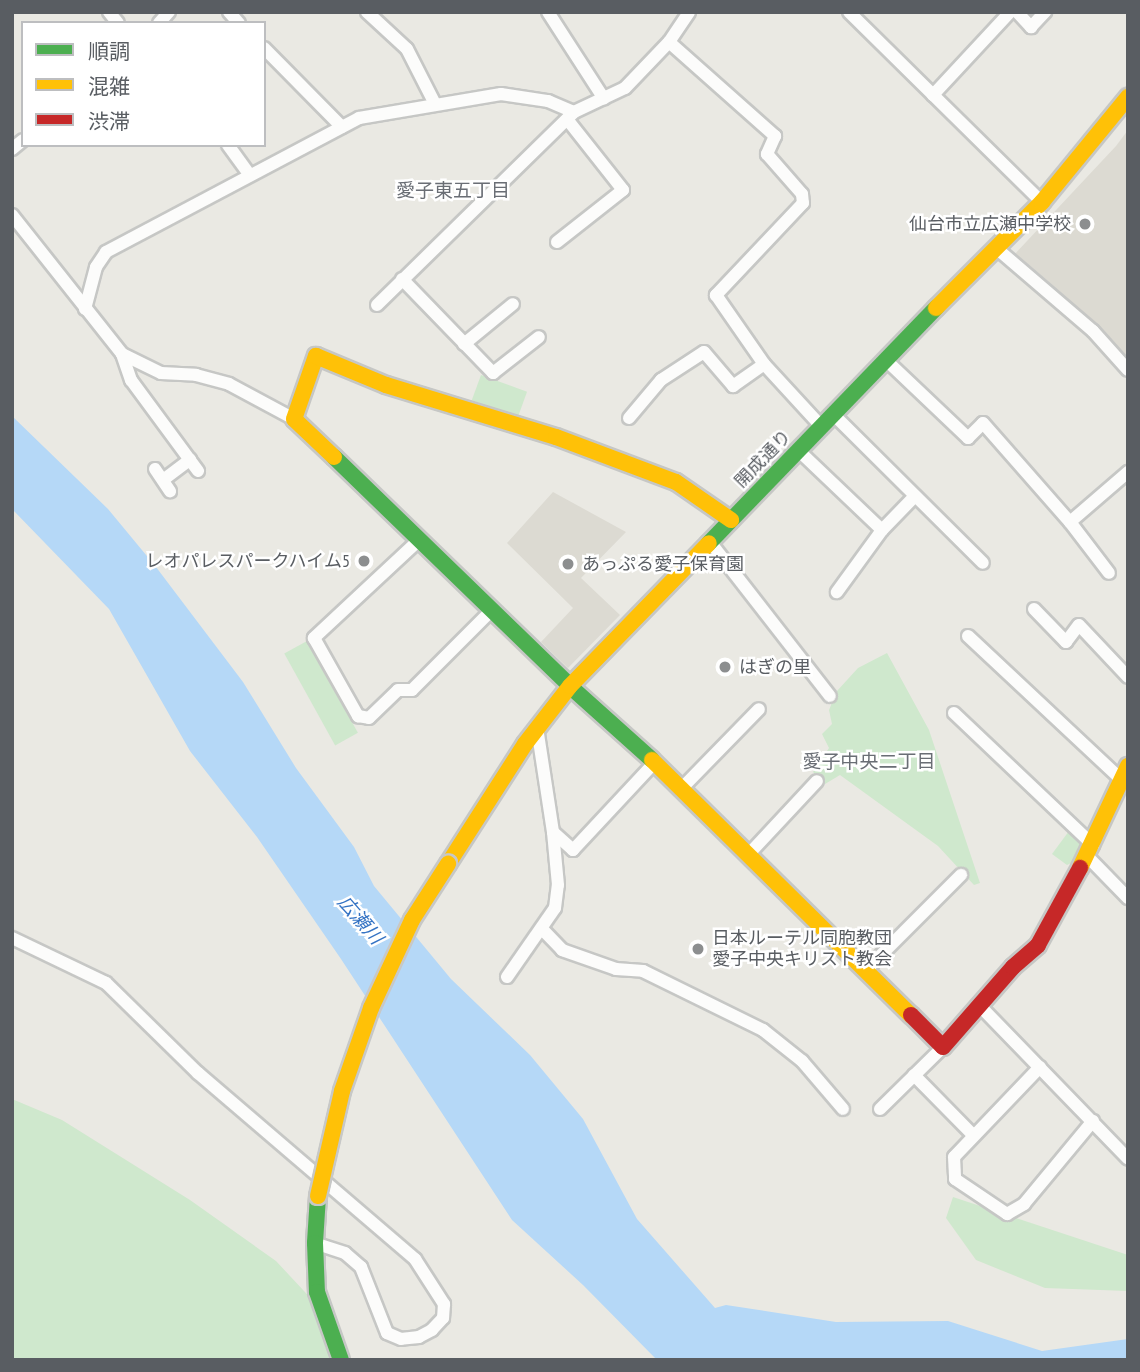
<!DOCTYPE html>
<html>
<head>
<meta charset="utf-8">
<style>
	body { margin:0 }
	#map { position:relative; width:1140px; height:1372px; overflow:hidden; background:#eae9e3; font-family:"PT Sans Narrow","Noto Sans JP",sans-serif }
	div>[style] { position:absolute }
	.education>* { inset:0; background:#dcdad2 }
	.green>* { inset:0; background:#cfe8cd; transform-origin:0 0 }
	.water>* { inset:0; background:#b5d8f7 }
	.roads { filter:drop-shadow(2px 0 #c6c7c5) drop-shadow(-2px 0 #c6c7c5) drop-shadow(0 2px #c6c7c5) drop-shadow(0 -2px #c6c7c5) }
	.street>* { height:12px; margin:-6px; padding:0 6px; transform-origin:6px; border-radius:6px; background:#fcfcfb }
	.fast>* { height:16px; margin:-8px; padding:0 8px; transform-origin:8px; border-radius:8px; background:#4caf50 }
	.slow>* { height:16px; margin:-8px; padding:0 8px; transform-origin:8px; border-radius:8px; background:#ffc107 }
	.jam>* { height:16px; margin:-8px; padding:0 8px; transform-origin:8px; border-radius:8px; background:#c62828 }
	.bridges { filter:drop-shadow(2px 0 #c7c8c7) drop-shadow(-2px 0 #c7c8c7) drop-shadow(0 2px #c7c8c7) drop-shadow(0 -2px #c7c8c7) }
	.slow-bridge>* { height:16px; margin:-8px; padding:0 8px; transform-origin:8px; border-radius:8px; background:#ffc107 }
	.dots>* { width:19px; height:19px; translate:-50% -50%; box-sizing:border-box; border:4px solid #fff; border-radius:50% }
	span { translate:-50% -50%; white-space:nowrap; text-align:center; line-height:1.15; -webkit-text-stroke:5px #fff; paint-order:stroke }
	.poi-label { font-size:18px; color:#595d62 }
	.right { translate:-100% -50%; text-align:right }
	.left { translate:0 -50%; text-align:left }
	.street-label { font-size:18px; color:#595d62 }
	.neighbourhood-label { font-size:19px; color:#6a6e75 }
	.water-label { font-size:19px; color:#3473c4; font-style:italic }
	.frame { position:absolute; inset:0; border:14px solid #595d62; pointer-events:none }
	.legend { position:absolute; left:21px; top:21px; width:245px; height:126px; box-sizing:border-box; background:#fff; border:2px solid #bdbec0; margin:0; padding:9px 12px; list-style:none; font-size:21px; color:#595d62 }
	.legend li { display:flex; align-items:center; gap:14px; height:35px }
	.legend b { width:35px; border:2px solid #bdbec0 }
</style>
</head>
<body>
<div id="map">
	<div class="education">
		<div style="clip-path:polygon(1128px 130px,1128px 360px,1110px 339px,1014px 255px,1116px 146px)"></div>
		<div style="clip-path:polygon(553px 492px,626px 532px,581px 578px,620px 615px,568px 668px,541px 642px,573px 608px,507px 543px)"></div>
	</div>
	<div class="green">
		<div style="left:481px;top:375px;width:49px;height:27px;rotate:20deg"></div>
		<div style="left:307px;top:641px;width:105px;height:26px;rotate:61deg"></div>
		<div style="clip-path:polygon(887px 653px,929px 730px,980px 883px,974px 885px,938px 846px,840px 775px,825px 784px,813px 772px,829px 748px,822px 734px,832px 724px,829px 710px,837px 691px,858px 668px)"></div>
		<div style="clip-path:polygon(1069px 831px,1079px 839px,1080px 848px,1073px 862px,1067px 865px,1052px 854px)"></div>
		<div style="clip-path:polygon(12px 1099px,62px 1120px,190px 1200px,276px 1261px,318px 1306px,327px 1327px,351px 1360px,12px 1360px)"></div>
		<div style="clip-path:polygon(953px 1197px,1128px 1255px,1128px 1291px,1045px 1288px,976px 1260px,946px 1218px)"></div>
	</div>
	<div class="water">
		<div style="clip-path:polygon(12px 416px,108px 509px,156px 567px,243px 682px,296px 768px,354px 847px,374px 886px,451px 979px,530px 1055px,583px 1119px,637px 1219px,715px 1308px,726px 1305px,836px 1322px,948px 1321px,1042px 1351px,1128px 1339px,1128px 1360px,657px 1360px,583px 1285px,512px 1220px,341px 959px,257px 837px,190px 751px,109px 609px,12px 509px)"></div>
	</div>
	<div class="roads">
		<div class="street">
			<div style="left:109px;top:12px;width:14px;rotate:51deg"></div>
			<div style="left:229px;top:12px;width:15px;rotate:48deg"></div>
			<div style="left:367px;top:12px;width:54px;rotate:42.8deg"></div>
			<div style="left:407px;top:49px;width:62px;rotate:63deg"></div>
			<div style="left:548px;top:12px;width:103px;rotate:57.2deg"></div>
			<div style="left:849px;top:12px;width:271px;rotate:44.6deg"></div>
			<div style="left:1017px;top:12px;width:21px;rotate:47deg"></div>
			<div style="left:1031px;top:27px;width:21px;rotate:-47deg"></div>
			<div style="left:159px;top:23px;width:15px;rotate:-48deg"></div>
			<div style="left:669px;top:42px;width:142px;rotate:41.6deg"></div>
			<div style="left:775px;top:136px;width:20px;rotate:114deg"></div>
			<div style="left:767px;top:154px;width:53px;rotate:48.8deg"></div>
			<div style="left:802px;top:194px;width:9px;rotate:84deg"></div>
			<div style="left:803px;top:203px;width:127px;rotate:133.4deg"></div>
			<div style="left:716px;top:295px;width:84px;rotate:55.2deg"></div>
			<div style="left:764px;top:364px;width:84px;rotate:47.4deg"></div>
			<div style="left:264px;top:48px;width:111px;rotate:45.4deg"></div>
			<div style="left:933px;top:95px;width:113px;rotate:-47.1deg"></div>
			<div style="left:228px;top:145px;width:36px;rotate:54deg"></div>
			<div style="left:12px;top:149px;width:14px;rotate:-39deg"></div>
			<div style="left:12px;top:215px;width:177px;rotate:51.6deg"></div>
			<div style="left:122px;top:354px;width:43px;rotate:26deg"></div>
			<div style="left:161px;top:373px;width:35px;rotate:3deg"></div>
			<div style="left:196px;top:375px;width:34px;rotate:15deg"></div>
			<div style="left:229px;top:384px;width:74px;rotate:28.3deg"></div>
			<div style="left:557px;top:242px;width:84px;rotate:-38.2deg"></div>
			<div style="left:623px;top:190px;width:90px;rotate:-128.3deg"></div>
			<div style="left:995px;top:247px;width:129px;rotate:40.6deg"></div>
			<div style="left:1093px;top:331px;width:52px;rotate:48.1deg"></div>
			<div style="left:402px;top:279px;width:131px;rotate:45.9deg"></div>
			<div style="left:493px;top:373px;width:58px;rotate:-38deg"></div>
			<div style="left:377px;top:305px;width:276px;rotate:-44.4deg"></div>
			<div style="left:85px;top:309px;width:43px;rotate:-75.3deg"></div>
			<div style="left:96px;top:267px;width:18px;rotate:-56deg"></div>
			<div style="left:106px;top:252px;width:286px;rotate:-27.9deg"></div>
			<div style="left:359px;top:118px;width:144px;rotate:-9.6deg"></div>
			<div style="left:501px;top:94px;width:48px;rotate:8.5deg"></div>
			<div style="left:548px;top:101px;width:28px;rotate:23deg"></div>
			<div style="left:574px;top:112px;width:56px;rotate:-25.2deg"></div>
			<div style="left:625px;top:88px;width:64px;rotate:-46.3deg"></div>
			<div style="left:669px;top:42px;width:36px;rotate:-56deg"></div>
			<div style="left:464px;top:344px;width:63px;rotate:-39.2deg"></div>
			<div style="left:122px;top:354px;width:28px;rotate:71deg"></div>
			<div style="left:131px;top:380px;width:113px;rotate:53.6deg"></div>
			<div style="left:887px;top:361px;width:112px;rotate:43.5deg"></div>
			<div style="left:968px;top:438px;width:21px;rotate:-45deg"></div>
			<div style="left:983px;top:423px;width:132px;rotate:48.7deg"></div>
			<div style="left:1070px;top:522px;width:77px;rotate:-40.8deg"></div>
			<div style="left:833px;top:414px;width:211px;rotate:44.8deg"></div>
			<div style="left:629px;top:418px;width:50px;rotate:-49.9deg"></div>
			<div style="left:661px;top:380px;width:51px;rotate:-33.1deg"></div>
			<div style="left:704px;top:352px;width:45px;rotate:49.5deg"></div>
			<div style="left:733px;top:386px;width:38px;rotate:-35deg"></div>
			<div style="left:798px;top:450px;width:116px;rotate:43.6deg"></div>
			<div style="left:882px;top:530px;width:77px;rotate:126deg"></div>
			<div style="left:155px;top:469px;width:27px;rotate:56deg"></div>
			<div style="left:163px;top:480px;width:34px;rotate:-37deg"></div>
			<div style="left:1070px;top:522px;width:64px;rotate:52.6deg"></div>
			<div style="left:882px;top:530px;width:47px;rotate:-45.9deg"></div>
			<div style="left:419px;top:540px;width:144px;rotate:137deg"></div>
			<div style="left:314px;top:638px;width:90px;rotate:60.6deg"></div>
			<div style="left:358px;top:716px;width:11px;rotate:10deg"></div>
			<div style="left:369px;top:718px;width:40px;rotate:-44deg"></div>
			<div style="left:398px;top:690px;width:14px"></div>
			<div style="left:412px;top:690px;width:113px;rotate:-45deg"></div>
			<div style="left:710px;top:542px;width:195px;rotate:52.1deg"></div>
			<div style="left:1034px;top:609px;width:46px;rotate:45.9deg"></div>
			<div style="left:1066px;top:642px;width:21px;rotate:-53deg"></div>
			<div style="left:1079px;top:625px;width:71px;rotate:46.7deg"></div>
			<div style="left:968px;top:636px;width:209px;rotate:43.1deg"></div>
			<div style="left:954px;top:713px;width:192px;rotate:43.5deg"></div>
			<div style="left:682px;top:788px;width:110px;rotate:-45.7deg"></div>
			<div style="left:553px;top:832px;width:27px;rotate:42deg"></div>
			<div style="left:573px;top:850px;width:120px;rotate:-47deg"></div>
			<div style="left:748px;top:855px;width:101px;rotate:-47deg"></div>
			<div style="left:1087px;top:856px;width:59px;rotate:45.7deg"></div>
			<div style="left:543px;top:930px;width:28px;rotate:46deg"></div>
			<div style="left:562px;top:950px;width:57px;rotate:19.4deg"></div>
			<div style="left:616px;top:969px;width:27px;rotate:4deg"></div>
			<div style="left:643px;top:971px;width:134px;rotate:26.2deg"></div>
			<div style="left:763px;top:1030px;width:50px;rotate:38.5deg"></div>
			<div style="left:802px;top:1061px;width:63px;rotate:49.5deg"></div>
			<div style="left:12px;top:938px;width:104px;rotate:25.6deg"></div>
			<div style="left:106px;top:983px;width:129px;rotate:44.4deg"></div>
			<div style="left:198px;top:1073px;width:286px;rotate:40.6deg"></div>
			<div style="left:415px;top:1259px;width:54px;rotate:57.2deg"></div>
			<div style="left:444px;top:1304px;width:14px;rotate:94deg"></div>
			<div style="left:443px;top:1318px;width:16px;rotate:133deg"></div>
			<div style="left:432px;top:1330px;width:15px;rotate:152deg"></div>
			<div style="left:419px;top:1337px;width:18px;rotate:174deg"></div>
			<div style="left:401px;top:1339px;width:15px;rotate:-157deg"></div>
			<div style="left:387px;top:1333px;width:71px;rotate:-111.5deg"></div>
			<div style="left:361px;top:1267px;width:21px;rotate:-139deg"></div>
			<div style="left:345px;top:1253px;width:32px;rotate:-162deg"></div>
			<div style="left:865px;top:971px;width:136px;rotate:-45deg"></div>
			<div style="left:507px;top:977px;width:84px;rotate:-55.2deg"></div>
			<div style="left:555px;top:908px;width:23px;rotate:-83deg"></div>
			<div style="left:558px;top:885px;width:53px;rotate:-95.4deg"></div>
			<div style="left:553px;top:832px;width:105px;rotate:-98.7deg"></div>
			<div style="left:979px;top:1005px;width:214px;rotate:45.9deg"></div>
			<div style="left:1040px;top:1067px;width:124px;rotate:133.7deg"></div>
			<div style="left:954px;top:1157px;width:22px;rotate:87deg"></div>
			<div style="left:955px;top:1179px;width:63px;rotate:33.9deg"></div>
			<div style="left:1007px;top:1214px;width:20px;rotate:-30deg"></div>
			<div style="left:1024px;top:1204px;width:108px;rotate:-50.3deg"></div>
			<div style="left:914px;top:1075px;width:84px;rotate:45.5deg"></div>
			<div style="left:880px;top:1109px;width:88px;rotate:-44.5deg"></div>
		</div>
		<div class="fast">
			<div style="left:334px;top:457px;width:333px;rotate:44.1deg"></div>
			<div style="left:573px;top:689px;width:106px;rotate:41.9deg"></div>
			<div style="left:709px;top:543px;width:327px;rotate:-46deg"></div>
			<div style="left:318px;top:1196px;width:47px;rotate:93.7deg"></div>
			<div style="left:315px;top:1243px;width:49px;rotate:87.7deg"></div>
			<div style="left:317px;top:1292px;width:72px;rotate:70.6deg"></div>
		</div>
		<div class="slow">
			<div style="left:936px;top:308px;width:150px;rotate:-45deg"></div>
			<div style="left:1042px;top:202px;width:136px;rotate:-50.7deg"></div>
			<div style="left:334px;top:457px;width:55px;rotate:-136.5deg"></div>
			<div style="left:294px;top:419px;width:67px;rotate:-70.8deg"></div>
			<div style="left:316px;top:356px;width:76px;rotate:22.5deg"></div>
			<div style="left:386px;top:385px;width:178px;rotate:17deg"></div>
			<div style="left:556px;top:437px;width:128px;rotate:20.6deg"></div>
			<div style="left:676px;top:482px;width:67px;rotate:34.6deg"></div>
			<div style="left:652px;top:760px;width:363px;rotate:44.6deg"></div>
			<div style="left:448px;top:864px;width:143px;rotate:-57.3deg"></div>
			<div style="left:525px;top:744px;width:73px;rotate:-52.2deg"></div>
			<div style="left:570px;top:686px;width:199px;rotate:-45.8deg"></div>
			<div style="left:1080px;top:868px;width:113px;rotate:-64.8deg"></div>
		</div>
		<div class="jam">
			<div style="left:911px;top:1015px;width:45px;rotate:45deg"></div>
			<div style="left:943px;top:1047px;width:106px;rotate:-48.8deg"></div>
			<div style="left:1013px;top:967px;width:33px;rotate:-41deg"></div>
			<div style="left:1038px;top:945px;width:88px;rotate:-61.4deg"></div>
		</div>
	</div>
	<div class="bridges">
		<div class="slow-bridge">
			<div style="left:318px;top:1196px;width:108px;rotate:-77.1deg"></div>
			<div style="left:342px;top:1091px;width:88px;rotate:-70.7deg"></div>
			<div style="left:371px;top:1008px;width:97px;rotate:-65deg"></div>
			<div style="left:412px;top:920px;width:67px;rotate:-57.3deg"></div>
		</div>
	</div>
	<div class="dots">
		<div style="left:1085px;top:224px;background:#8c8e8f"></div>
		<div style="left:364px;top:561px;background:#8c8e8f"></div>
		<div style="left:568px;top:564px;background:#8c8e8f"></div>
		<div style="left:725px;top:667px;background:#8c8e8f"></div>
		<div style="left:698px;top:949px;background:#8c8e8f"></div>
	</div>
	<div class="poi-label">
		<span class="right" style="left:1071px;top:224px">仙台市立広瀬中学校</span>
		<span class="right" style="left:350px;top:561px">レオパレスパークハイム5</span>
		<span class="left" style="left:582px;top:564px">あっぷる愛子保育園</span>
		<span class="left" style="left:739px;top:667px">はぎの里</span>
		<span class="left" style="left:712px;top:949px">日本ルーテル同胞教団<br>愛子中央キリスト教会</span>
	</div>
	<div class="street-label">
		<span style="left:763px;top:459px;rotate:-46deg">開成通り</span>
	</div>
	<div class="neighbourhood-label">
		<span style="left:453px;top:191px">愛子東五丁目</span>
		<span style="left:869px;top:762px">愛子中央二丁目</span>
	</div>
	<div class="water-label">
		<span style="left:360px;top:920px;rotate:49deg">広瀬川</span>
	</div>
	<div class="frame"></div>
	<ul class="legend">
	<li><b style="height:9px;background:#4caf50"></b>順調</li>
	<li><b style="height:9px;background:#ffc107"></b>混雑</li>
	<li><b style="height:9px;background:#c62828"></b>渋滞</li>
	</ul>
</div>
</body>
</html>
